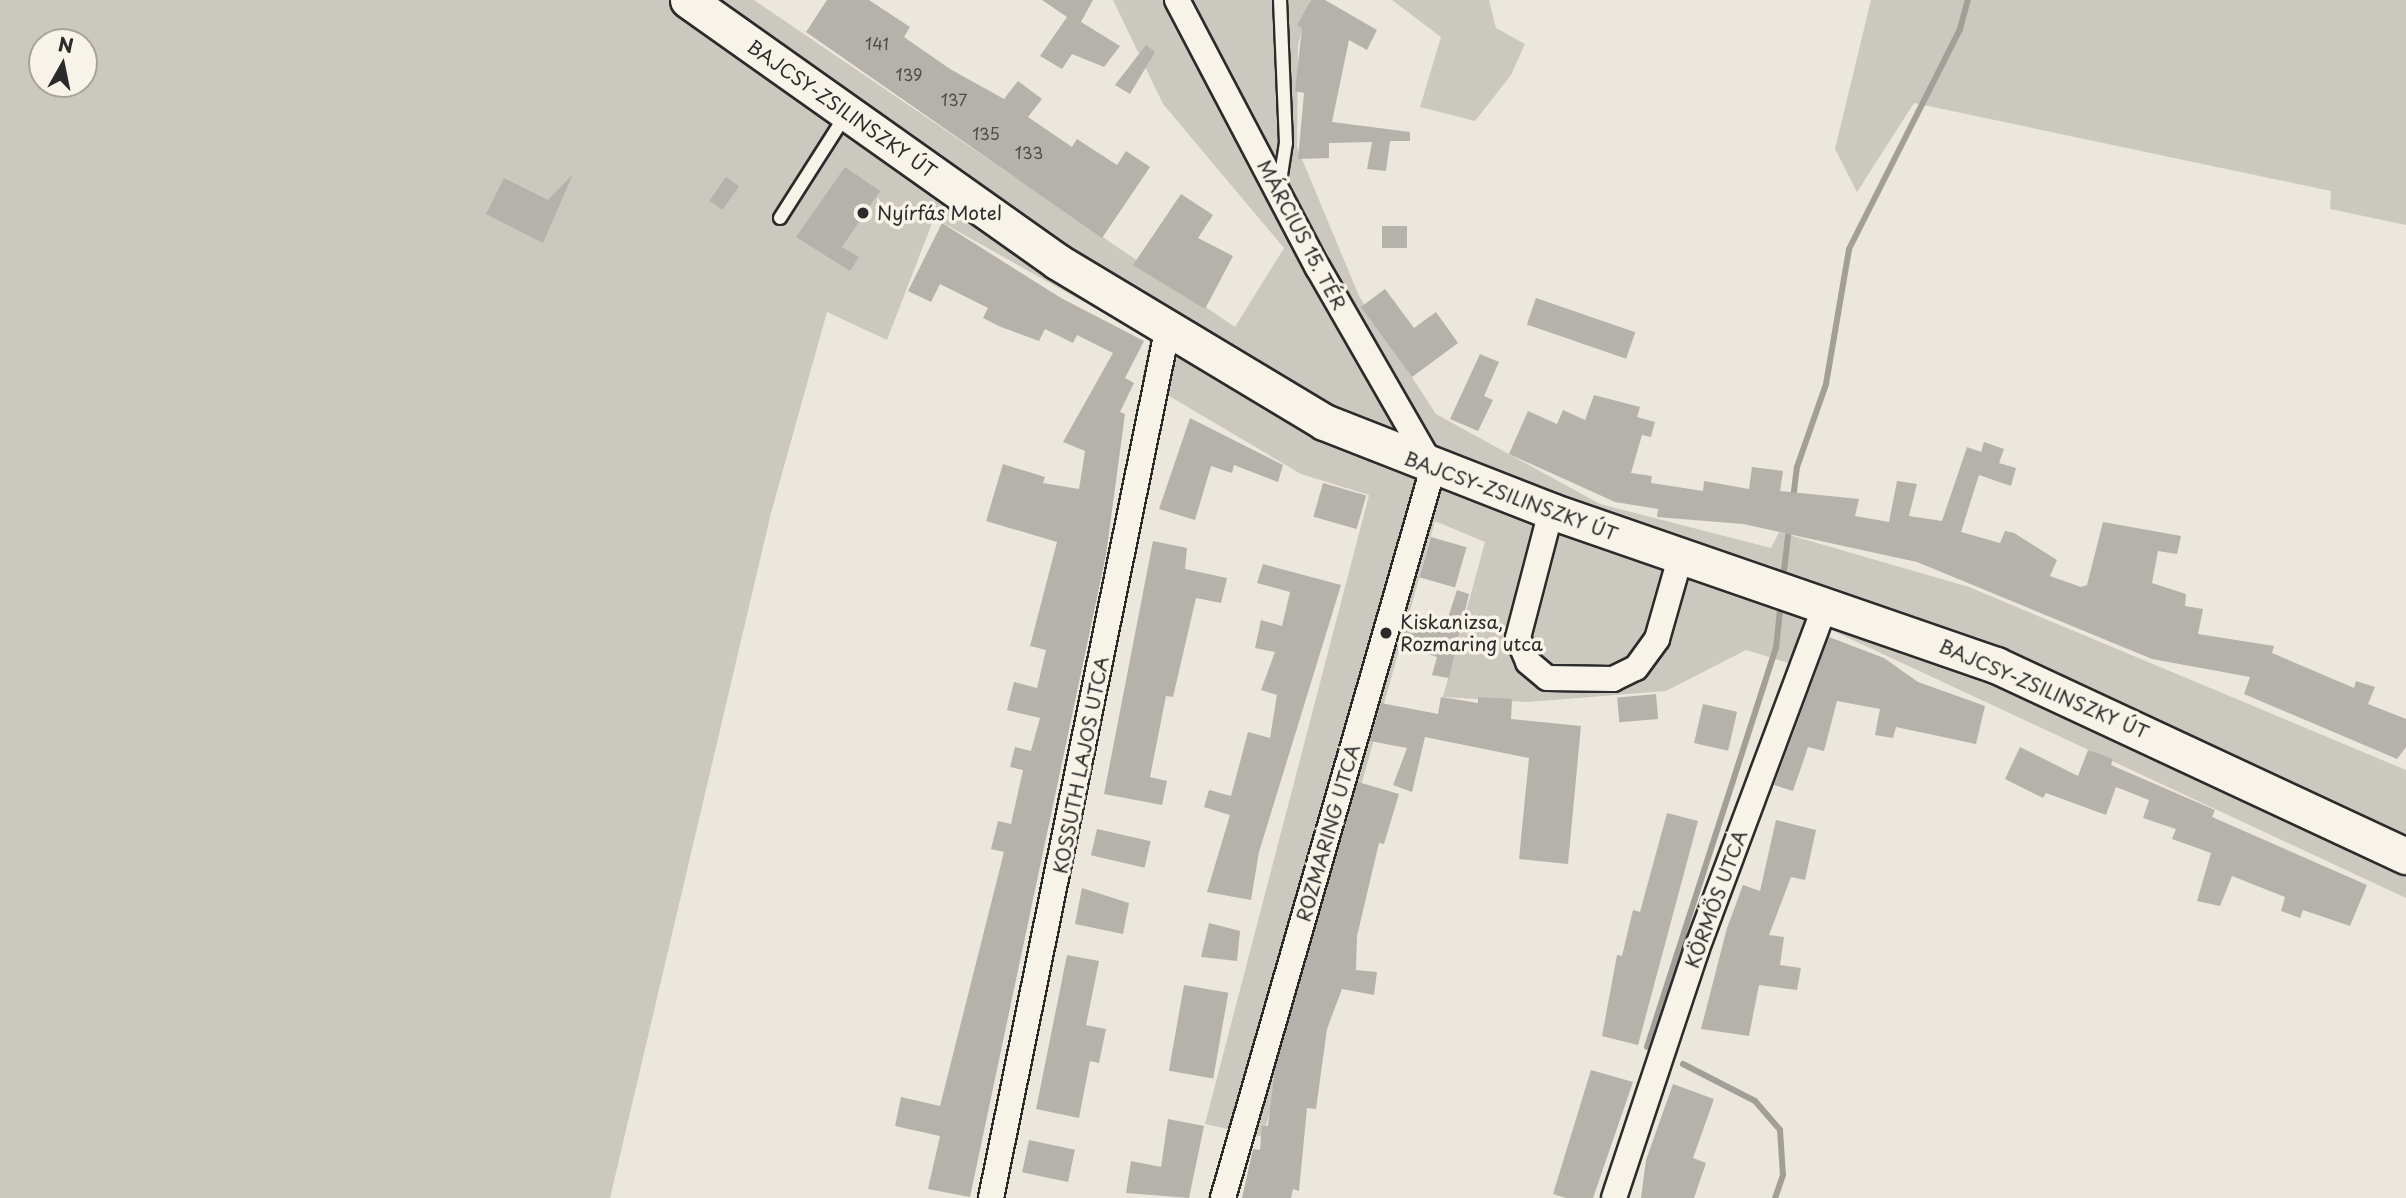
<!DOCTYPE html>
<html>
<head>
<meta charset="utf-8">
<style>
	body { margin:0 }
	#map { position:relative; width:2406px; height:1198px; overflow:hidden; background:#ebe7dd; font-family:"Playpen Sans",sans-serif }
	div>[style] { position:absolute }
	.green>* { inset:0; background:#cbc8bf }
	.stream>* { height:6px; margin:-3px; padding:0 3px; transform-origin:3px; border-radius:3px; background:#a29f98 }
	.building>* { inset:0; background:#b5b2ab; transform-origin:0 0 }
	.roads { filter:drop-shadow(2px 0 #2b2b2b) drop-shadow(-2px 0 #2b2b2b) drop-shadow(0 2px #2b2b2b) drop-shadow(0 -2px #2b2b2b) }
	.service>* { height:12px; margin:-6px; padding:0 6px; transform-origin:6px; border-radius:6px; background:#f7f3e8 }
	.minor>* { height:24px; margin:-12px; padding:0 12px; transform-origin:12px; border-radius:12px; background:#f7f3e8 }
	.secondary>* { height:35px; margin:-17.5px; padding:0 17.5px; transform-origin:17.5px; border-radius:17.5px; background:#f7f3e8 }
	.dots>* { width:19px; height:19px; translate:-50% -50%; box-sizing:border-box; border:4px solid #f7f3e8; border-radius:50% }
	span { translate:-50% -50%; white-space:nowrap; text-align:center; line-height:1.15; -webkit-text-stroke:7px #f7f3e8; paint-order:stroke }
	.number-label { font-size:16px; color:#4e4d4b }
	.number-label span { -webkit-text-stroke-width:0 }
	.street-label { font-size:19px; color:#2b2b2b }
	.poi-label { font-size:19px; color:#2b2b2b }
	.left { translate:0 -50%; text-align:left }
	.north { position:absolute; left:28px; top:28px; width:70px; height:70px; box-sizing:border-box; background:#f7f3e8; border:2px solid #a5a39c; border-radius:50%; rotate:9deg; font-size:19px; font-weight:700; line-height:28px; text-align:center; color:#2b2b2b }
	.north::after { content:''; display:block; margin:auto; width:24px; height:32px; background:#2b2b2b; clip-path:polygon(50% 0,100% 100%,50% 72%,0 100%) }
</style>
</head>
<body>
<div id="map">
	<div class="green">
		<div style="clip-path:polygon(evenodd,0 0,754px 0,1235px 327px,1284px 248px,1163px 104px,1113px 0,1310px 0,1298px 45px,1297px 147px,1359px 296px,1436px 414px,1600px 504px,1771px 548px,1779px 532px,1969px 587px,2406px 770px,2406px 898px,1827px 628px,1811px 670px,1746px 650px,1666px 691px,1528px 702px,1443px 697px,1485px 542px,1435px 521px,1263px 1137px,1205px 1124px,1369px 495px,1301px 474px,1142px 380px,1150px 339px,934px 218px,887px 340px,827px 312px,771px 513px,610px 1198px,0 1198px,0 0,42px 42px,84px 42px,84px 84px,42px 84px,42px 42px)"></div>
		<div style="clip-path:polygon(1392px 0,1489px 0,1496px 28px,1525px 44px,1511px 75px,1475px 121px,1420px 107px,1441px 37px)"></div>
		<div style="clip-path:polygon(1871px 0,2406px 0,2406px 225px,2330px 209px,2331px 191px,1914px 103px,1857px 192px,1835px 149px)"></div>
	</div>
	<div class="stream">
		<div style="left:1793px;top:499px;width:32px;rotate:-83deg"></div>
		<div style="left:1797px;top:467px;width:88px;rotate:-70.7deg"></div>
		<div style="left:1826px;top:384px;width:137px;rotate:-80.3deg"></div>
		<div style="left:1849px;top:249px;width:246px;rotate:-63.2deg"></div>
		<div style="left:1960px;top:29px;width:30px;rotate:-75deg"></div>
		<div style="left:1783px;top:579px;width:51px;rotate:-83.3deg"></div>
		<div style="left:1647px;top:1047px;width:419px;rotate:-72.1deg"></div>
		<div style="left:1776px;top:648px;width:47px;rotate:-83.9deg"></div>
		<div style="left:1683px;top:1064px;width:81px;rotate:27.2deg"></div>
		<div style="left:1755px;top:1101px;width:38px;rotate:49deg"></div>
		<div style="left:1780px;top:1130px;width:45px;rotate:86.2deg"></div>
		<div style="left:1783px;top:1175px;width:24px;rotate:109deg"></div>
	</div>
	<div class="building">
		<div style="clip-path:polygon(827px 0,869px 0,910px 27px,904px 37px,950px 69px,1004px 99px,1018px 81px,1042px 99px,1028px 117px,1072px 147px,1077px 139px,1117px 165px,1126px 151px,1150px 167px,1102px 238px,806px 32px)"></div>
		<div style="clip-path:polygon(1042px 0,1093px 0,1081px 22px,1120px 46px,1104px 67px,1072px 54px,1062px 69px,1040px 56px,1067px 17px)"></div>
		<div style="clip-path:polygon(1311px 0,1325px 0,1377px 30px,1367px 50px,1349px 40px,1332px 122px,1410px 132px,1410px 141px,1390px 141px,1386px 171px,1367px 169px,1372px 142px,1329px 143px,1329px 158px,1298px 159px,1304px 93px,1295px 91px,1302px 28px,1297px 25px)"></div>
		<div style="clip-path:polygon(1146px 45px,1155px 52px,1130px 94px,1115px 85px)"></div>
		<div style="clip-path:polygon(845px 167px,880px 191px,842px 247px,859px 257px,850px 271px,796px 237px)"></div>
		<div style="clip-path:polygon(573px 174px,543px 243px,486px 214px,504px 178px,548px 200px)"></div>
		<div style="left:726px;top:177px;width:16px;height:29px;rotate:35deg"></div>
		<div style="clip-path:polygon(1181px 194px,1213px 215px,1198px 238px,1233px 256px,1205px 309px,1133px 265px)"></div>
		<div style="clip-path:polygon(942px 223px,1061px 298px,1144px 341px,1125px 378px,1134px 383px,1120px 412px,1125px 414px,1106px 555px,970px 1197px,928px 1189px,940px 1136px,895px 1126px,901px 1097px,940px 1106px,1004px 852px,991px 849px,998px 821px,1011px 824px,1023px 770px,1010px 767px,1015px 747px,1031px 751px,1040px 718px,1007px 710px,1014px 682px,1037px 688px,1046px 650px,1030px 646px,1057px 542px,986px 521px,1003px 464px,1045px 477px,1043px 483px,1079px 489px,1085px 451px,1063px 442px,1113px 353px,1077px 335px,1073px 343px,1045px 329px,1039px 341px,1001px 327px,983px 318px,988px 308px,940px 284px,931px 302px,908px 291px)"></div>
		<div style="left:1382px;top:226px;width:25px;height:22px"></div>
		<div style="clip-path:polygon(1385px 289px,1414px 328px,1436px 312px,1458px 343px,1412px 377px,1361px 307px)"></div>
		<div style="left:1536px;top:298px;width:105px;height:28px;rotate:19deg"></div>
		<div style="clip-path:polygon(1480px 354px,1499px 362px,1484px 396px,1493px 400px,1478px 431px,1450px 419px)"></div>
		<div style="clip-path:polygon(1594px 395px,1640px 407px,1637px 417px,1655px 422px,1651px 437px,1642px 435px,1631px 473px,1652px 476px,1651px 483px,1703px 491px,1704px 481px,1749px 489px,1752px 467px,1783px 471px,1780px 491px,1859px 499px,1855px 516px,1889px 522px,1897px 481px,1917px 484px,1909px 516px,1942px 521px,1967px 447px,1981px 452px,1984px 442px,2004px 449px,1999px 463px,2016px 468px,2011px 486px,1979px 475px,1961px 532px,2000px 543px,2005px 531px,2014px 533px,2057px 560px,2050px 576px,2081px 587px,2087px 585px,2103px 522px,2181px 536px,2177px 554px,2158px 551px,2152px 583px,2186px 594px,2185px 606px,2203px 609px,2198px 634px,2274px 646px,2272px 653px,2354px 688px,2356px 681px,2375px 687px,2368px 704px,2406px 719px,2406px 747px,2397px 759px,2244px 694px,2250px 677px,2152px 659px,1917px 562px,1743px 524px,1657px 517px,1658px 509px,1615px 502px,1509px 454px,1528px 411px,1557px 424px,1563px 410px,1585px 420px)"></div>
		<div style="clip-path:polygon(1190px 418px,1283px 465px,1278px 482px,1234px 465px,1232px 473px,1211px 466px,1195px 520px,1159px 509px)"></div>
		<div style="left:1323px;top:483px;width:45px;height:35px;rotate:16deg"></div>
		<div style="left:1431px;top:537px;width:37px;height:42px;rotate:16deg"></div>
		<div style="clip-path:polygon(1153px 541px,1187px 548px,1185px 569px,1227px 578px,1221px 603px,1196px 598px,1173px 697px,1166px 696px,1150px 777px,1167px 781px,1162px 805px,1104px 794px)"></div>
		<div style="clip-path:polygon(1263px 564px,1341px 585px,1259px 852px,1251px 900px,1207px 892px,1230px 815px,1204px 807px,1209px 790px,1231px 796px,1248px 732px,1270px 738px,1277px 695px,1261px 690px,1275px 652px,1255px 648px,1261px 620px,1282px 626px,1290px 592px,1257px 583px)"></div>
		<div style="clip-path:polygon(1457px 590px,1469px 594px,1449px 678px,1432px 675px,1437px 657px,1399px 645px,1408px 622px,1443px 633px)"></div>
		<div style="clip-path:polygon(1829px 637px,1884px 658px,1918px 682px,1985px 706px,1976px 744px,1896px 727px,1893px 738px,1875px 735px,1880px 709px,1837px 701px,1824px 751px,1808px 747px,1793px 791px,1774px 785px)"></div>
		<div style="left:1656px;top:694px;width:25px;height:39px;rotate:85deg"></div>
		<div style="clip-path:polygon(1441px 697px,1478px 703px,1478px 697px,1512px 699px,1511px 719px,1581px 726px,1568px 864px,1519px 859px,1529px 758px,1425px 737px,1412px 792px,1393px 785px,1407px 748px,1370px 741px,1381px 703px,1438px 714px)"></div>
		<div style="left:1703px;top:704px;width:35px;height:40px;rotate:13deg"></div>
		<div style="clip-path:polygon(2020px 747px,2078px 776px,2088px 750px,2113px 759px,2111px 765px,2215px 810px,2212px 817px,2367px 885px,2350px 926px,2303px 910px,2300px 918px,2281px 911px,2285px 897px,2232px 876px,2220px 906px,2197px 901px,2211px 853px,2172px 839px,2176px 829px,2143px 818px,2149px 800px,2116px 787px,2106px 815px,2046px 793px,2043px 798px,2005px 779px)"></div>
		<div style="clip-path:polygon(1358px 782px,1399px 794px,1384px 844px,1379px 843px,1357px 936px,1356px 970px,1377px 972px,1374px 995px,1342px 989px,1327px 1029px,1316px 1109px,1307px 1108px,1299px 1191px,1293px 1189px,1291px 1198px,1242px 1198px,1253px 1149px,1260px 1150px,1262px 1126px,1268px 1126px,1275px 1069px)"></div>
		<div style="clip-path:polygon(1667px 813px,1698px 821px,1638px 1045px,1602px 1036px,1617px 955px,1622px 956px,1633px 910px,1640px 912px)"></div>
		<div style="clip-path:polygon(1776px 820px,1816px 830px,1805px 880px,1791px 877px,1769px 935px,1784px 937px,1780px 965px,1801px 968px,1797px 990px,1759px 985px,1749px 1036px,1701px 1029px,1727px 928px,1743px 885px,1760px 891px)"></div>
		<div style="left:1097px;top:829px;width:55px;height:27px;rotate:13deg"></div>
		<div style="clip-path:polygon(1082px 888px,1129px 903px,1123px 934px,1075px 924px)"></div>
		<div style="clip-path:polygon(1209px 923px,1240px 931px,1237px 961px,1201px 957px)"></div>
		<div style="clip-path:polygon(1067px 955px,1099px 961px,1086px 1025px,1106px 1029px,1099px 1063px,1090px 1061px,1079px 1118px,1036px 1109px)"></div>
		<div style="left:1184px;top:985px;width:45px;height:87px;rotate:10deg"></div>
		<div style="clip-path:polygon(1591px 1070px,1633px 1082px,1593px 1198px,1566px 1198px,1553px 1194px)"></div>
		<div style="clip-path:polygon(1673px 1084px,1714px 1099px,1693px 1158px,1706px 1163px,1694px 1198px,1641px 1198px,1646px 1160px)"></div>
		<div style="clip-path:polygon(1168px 1119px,1204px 1126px,1189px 1198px,1126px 1193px,1131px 1161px,1161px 1167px)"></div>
		<div style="left:1029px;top:1140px;width:47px;height:33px;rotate:12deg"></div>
	</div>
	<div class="roads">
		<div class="service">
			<div style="left:1279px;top:188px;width:46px;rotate:-81.2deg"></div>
			<div style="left:1286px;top:143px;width:143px;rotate:-92.4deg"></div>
			<div style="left:780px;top:218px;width:121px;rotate:-57.5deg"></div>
		</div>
		<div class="minor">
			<div style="left:1177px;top:0;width:303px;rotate:62.3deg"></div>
			<div style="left:1318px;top:268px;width:231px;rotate:60.1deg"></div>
			<div style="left:1433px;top:468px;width:760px;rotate:106.05deg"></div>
			<div style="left:1551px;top:511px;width:131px;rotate:104.6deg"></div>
			<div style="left:1518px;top:638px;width:26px;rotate:67deg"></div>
			<div style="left:1528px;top:662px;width:25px;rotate:40deg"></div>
			<div style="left:1547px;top:678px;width:66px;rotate:0.9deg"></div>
			<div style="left:1613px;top:679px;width:25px;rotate:-26deg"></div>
			<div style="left:1636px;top:668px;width:36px;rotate:-54deg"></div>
			<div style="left:1657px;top:639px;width:84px;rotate:-74.1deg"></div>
			<div style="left:991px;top:1198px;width:885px;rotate:-78.52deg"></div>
			<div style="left:1614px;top:1198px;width:260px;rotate:-71.6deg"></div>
			<div style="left:1696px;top:951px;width:371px;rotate:-69.5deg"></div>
		</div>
		<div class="secondary">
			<div style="left:688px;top:0;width:453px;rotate:35.3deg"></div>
			<div style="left:1058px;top:262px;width:310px;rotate:31deg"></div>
			<div style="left:1324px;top:422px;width:244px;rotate:21.4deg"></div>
			<div style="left:1551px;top:511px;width:471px;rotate:19.1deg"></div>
			<div style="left:1996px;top:665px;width:452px;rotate:25deg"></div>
		</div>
	</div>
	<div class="dots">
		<div style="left:863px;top:213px;background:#2b2b2b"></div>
		<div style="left:1386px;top:633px;background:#2b2b2b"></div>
	</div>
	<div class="number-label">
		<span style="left:877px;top:43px">141</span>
		<span style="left:909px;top:74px">139</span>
		<span style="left:954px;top:99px">137</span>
		<span style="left:986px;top:133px">135</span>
		<span style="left:1029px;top:152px">133</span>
	</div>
	<div class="street-label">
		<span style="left:842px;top:109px;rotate:35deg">BAJCSY-ZSILINSZKY ÚT</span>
		<span style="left:1302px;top:235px;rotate:62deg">MÁRCIUS 15. TÉR</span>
		<span style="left:1511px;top:496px;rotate:20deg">BAJCSY-ZSILINSZKY ÚT</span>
		<span style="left:2044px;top:689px;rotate:23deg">BAJCSY-ZSILINSZKY ÚT</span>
		<span style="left:1081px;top:765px;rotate:-79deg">KOSSUTH LAJOS UTCA</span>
		<span style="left:1328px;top:833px;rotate:-74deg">ROZMARING UTCA</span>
		<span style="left:1716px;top:899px;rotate:-70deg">KÖRMÖS UTCA</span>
	</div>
	<div class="poi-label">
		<span class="left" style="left:877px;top:213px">Nyírfás Motel</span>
		<span class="left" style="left:1400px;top:633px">Kiskanizsa,<br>Rozmaring utca</span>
	</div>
	<div class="north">N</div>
</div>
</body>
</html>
